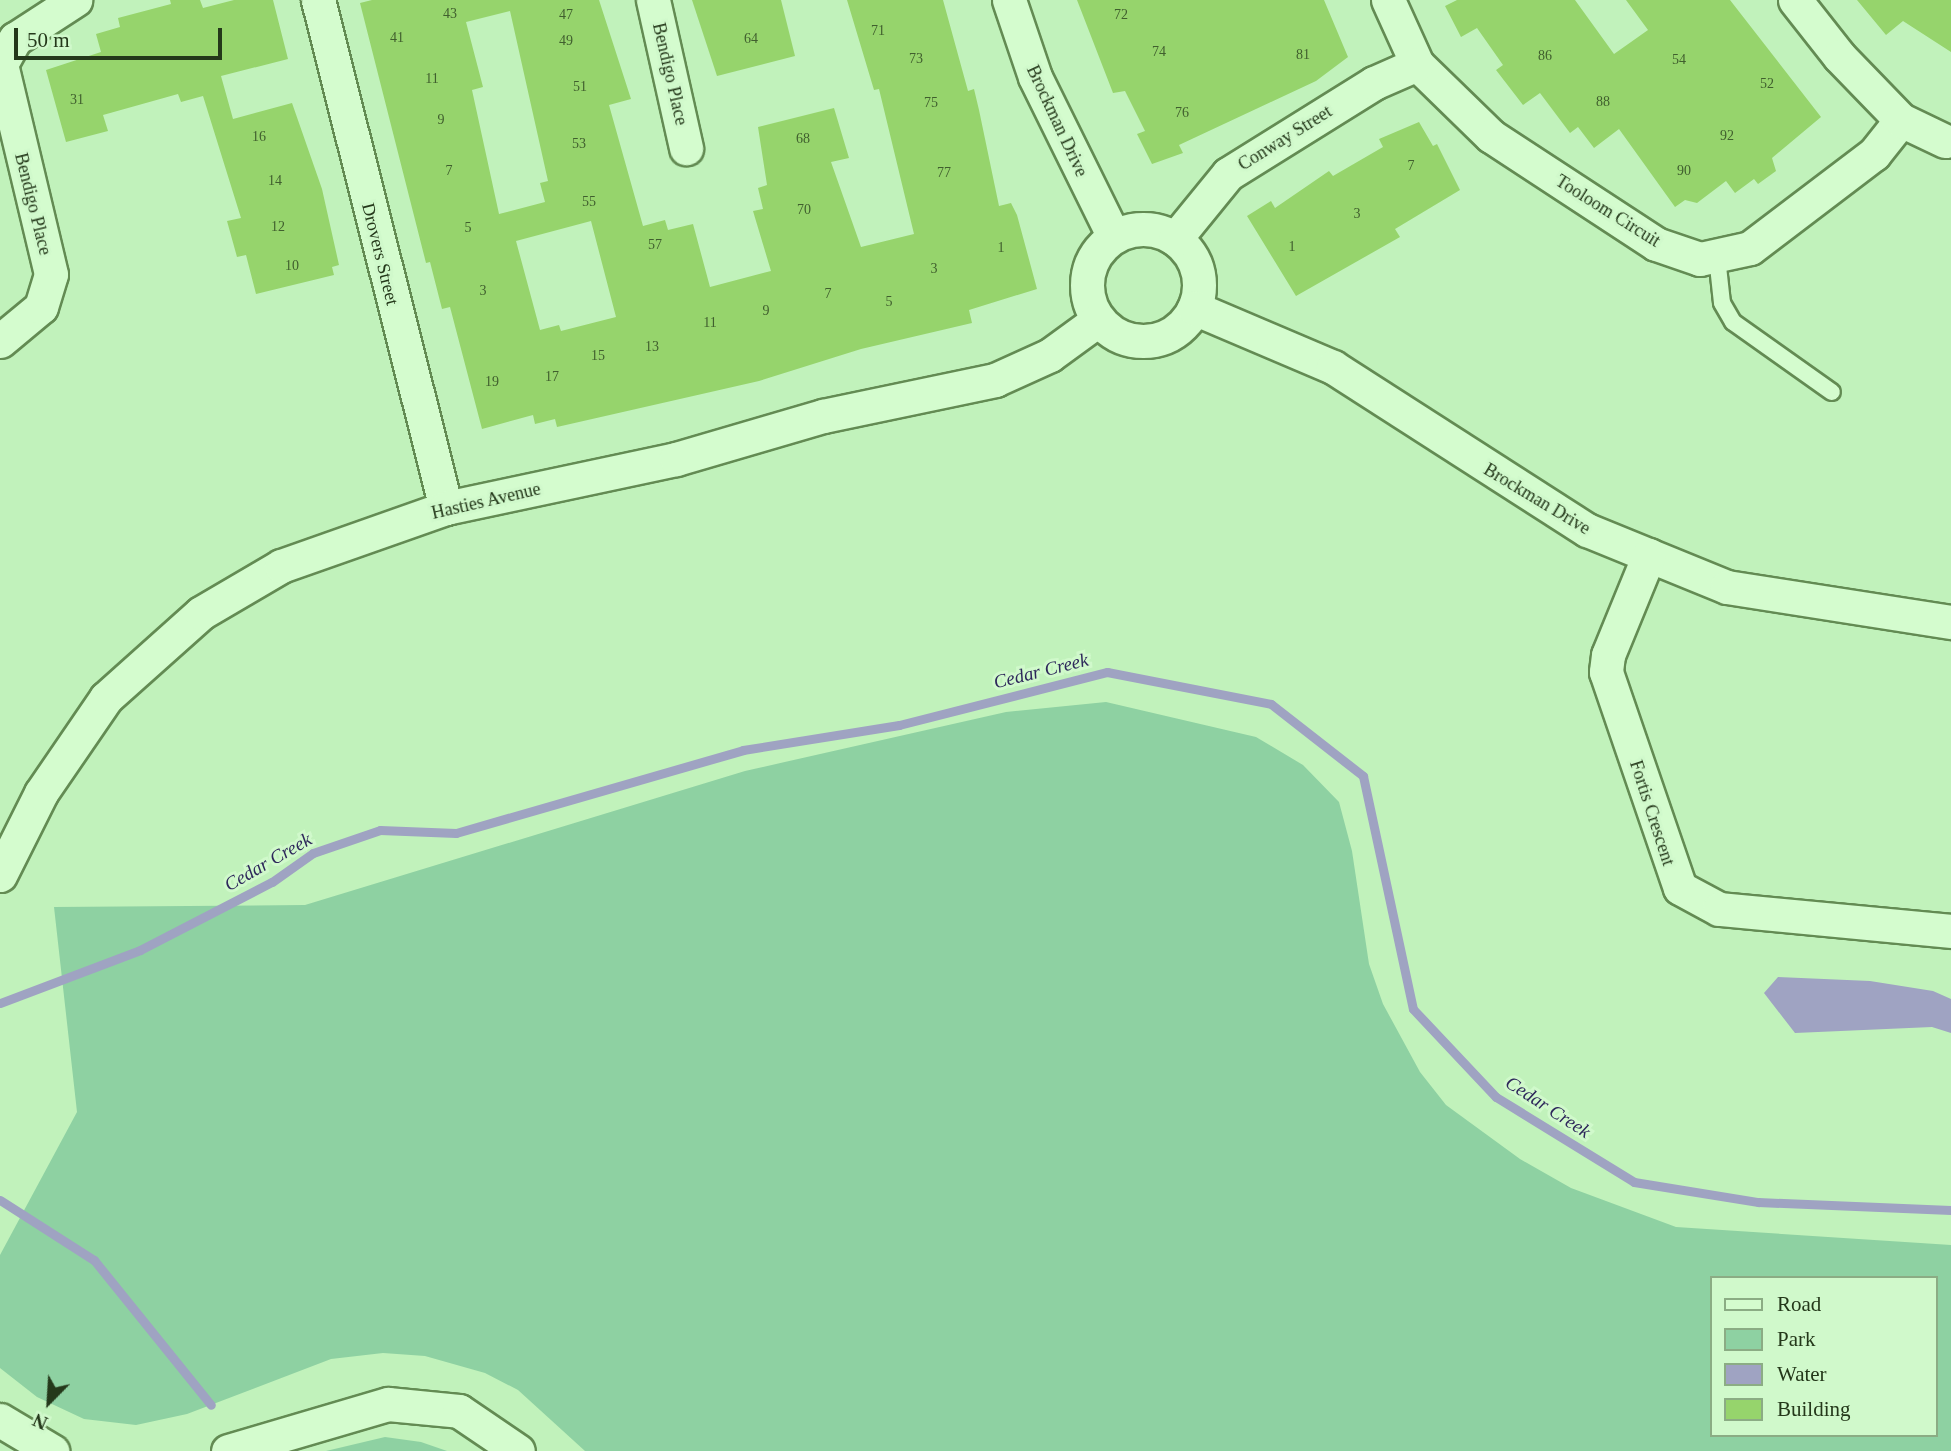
<!DOCTYPE html>
<html>
<head>
<meta charset="utf-8">
<style>
	body { margin:0 }
	#map { position:relative; width:1951px; height:1451px; overflow:hidden; background:#c1f2bb; font-family:Georgia,serif }
	div>[style] { position:absolute }
	.green>* { inset:0; background:#8ed1a2 }
	.water>* { inset:0; background:#9fa3c2 }
	.stream>* { height:9px; margin:-4.5px; padding:0 4.5px; transform-origin:4.5px; border-radius:4.5px; background:#9fa3c2 }
	.building>* { inset:0; background:#96d46c }
	.roads { filter:drop-shadow(2px 0 #638b53) drop-shadow(-2px 0 #638b53) drop-shadow(0 2px #638b53) drop-shadow(0 -2px #638b53) }
	.service>* { height:16px; margin:-8px; padding:0 8px; transform-origin:8px; border-radius:8px; background:#d4fcce }
	.minor>* { height:33px; margin:-16.5px; padding:0 16.5px; transform-origin:16.5px; border-radius:16.5px; background:#d4fcce }
	.minor>.ring { margin:-16.5px; padding:0; box-sizing:content-box; background:none; border:33px solid #d4fcce; border-radius:50% }
	span { translate:-50% -50%; white-space:nowrap; text-align:center; line-height:1.15; -webkit-text-stroke:6px #d0f9cb; paint-order:stroke }
	.number-label { font-size:14px; color:#405f2e }
	.number-label span { -webkit-text-stroke-width:0 }
	.street-label { font-size:18px; color:#24381a }
	.water-label { font-size:19px; color:#2d275a; font-style:italic }
	.legend { position:absolute; left:1710px; top:1276px; width:228px; height:161px; box-sizing:border-box; background:#d0f9cb; border:2px solid #8bac84; margin:0; padding:9px 12px; list-style:none; font-size:21px; color:#24381a }
	.legend li { display:flex; align-items:center; gap:14px; height:35px }
	.legend b { width:35px; border:2px solid #8bac84 }
	.north { position:absolute; left:14px; top:1367px; width:70px; height:70px; -webkit-text-stroke:5px #d0f9cb; paint-order:stroke; rotate:204deg; font-size:19px; font-weight:700; line-height:28px; text-align:center; color:#24381a }
	.north::after { content:''; display:block; margin:auto; width:24px; height:32px; background:#24381a; clip-path:polygon(50% 0,100% 100%,50% 72%,0 100%) }
	.scale { position:absolute; left:14px; top:28px; width:208px; height:32px; box-sizing:border-box; border:4px solid #24381a; border-top:0; padding-left:9px; font-size:21px; line-height:24px; white-space:nowrap; color:#24381a; -webkit-text-stroke:5px #d0f9cb; paint-order:stroke }
</style>
</head>
<body>
<div id="map">
	<div class="green">
		<div style="clip-path:polygon(evenodd,1106px 702px,1256px 737px,1303px 765px,1339px 802px,1352px 851px,1369px 964px,1383px 1004px,1420px 1072px,1446px 1105px,1520px 1159px,1571px 1188px,1676px 1227px,1951px 1245px,1951px 1451px,585px 1451px,518px 1390px,485px 1373px,425px 1356px,383px 1353px,331px 1359px,187px 1414px,136px 1425px,84px 1419px,37px 1397px,0 1368px,0 1255px,77px 1112px,54px 907px,305px 905px,745px 771px,1006px 712px,1106px 702px,1711px 1278px,1935px 1278px,1935px 1435px,1711px 1435px,1711px 1278px)"></div>
		<div style="clip-path:polygon(385px 1437px,421px 1442px,447px 1451px,326px 1451px)"></div>
	</div>
	<div class="water">
		<div style="clip-path:polygon(1778px 977px,1870px 981px,1933px 991px,1951px 999px,1951px 1033px,1932px 1027px,1795px 1033px,1764px 993px)"></div>
	</div>
	<div class="stream">
		<div style="left:0;top:1003px;width:150px;rotate:-20.7deg"></div>
		<div style="left:140px;top:950px;width:148px;rotate:-27.3deg"></div>
		<div style="left:272px;top:882px;width:50px;rotate:-35.3deg"></div>
		<div style="left:313px;top:853px;width:71px;rotate:-18.9deg"></div>
		<div style="left:380px;top:830px;width:76px;rotate:2.3deg"></div>
		<div style="left:456px;top:833px;width:299px;rotate:-16.1deg"></div>
		<div style="left:743px;top:750px;width:158px;rotate:-9.1deg"></div>
		<div style="left:899px;top:725px;width:215px;rotate:-14.3deg"></div>
		<div style="left:1107px;top:672px;width:167px;rotate:11deg"></div>
		<div style="left:1271px;top:704px;width:117px;rotate:38deg"></div>
		<div style="left:1363px;top:776px;width:238px;rotate:77.9deg"></div>
		<div style="left:1413px;top:1009px;width:121px;rotate:46.7deg"></div>
		<div style="left:1496px;top:1097px;width:162px;rotate:31.6deg"></div>
		<div style="left:1634px;top:1182px;width:126px;rotate:9.2deg"></div>
		<div style="left:1758px;top:1202px;width:193px;rotate:2.4deg"></div>
		<div style="left:0;top:1200px;width:112px;rotate:32.6deg"></div>
		<div style="left:94px;top:1260px;width:186px;rotate:51.1deg"></div>
	</div>
	<div class="building">
		<div style="clip-path:polygon(170px 0,200px 0,203px 8px,234px 0,273px 0,288px 59px,221px 76px,233px 119px,292px 103px,322px 189px,339px 265px,332px 267px,334px 275px,256px 294px,246px 255px,237px 257px,227px 221px,241px 218px,203px 96px,181px 102px,178px 94px,103px 115px,108px 131px,66px 142px,46px 70px,101px 52px,96px 34px,120px 27px,118px 18px,171px 4px)"></div>
		<div style="clip-path:polygon(evenodd,372px 0,599px 0,631px 99px,609px 105px,643px 226px,665px 220px,668px 230px,693px 224px,710px 287px,771px 271px,753px 211px,763px 209px,758px 188px,767px 185px,758px 127px,834px 108px,849px 158px,831px 162px,861px 247px,914px 234px,879px 89px,874px 90px,847px 0,943px 0,968px 91px,974px 89px,979px 110px,999px 206px,1011px 203px,1017px 215px,1037px 289px,969px 310px,972px 323px,861px 349px,759px 381px,557px 427px,555px 419px,535px 424px,533px 415px,482px 429px,450px 307px,442px 309px,430px 262px,426px 263px,360px 3px,372px 0,510px 11px,548px 181px,540px 183px,545px 202px,499px 214px,472px 90px,483px 87px,466px 22px,510px 11px,372px 0,591px 221px,616px 317px,561px 331px,559px 325px,540px 330px,516px 241px,591px 221px)"></div>
		<div style="clip-path:polygon(692px 0,781px 0,795px 56px,717px 76px)"></div>
		<div style="clip-path:polygon(1077px 0,1324px 0,1348px 57px,1316px 81px,1179px 145px,1183px 153px,1152px 164px,1137px 134px,1145px 131px,1125px 91px,1113px 93px)"></div>
		<div style="clip-path:polygon(1457px 0,1575px 0,1614px 54px,1648px 30px,1626px 0,1730px 0,1821px 117px,1772px 158px,1776px 171px,1758px 184px,1754px 179px,1735px 193px,1726px 181px,1697px 203px,1685px 200px,1675px 207px,1619px 129px,1594px 148px,1578px 127px,1570px 133px,1540px 93px,1523px 105px,1496px 70px,1503px 65px,1477px 28px,1461px 37px,1445px 6px)"></div>
		<div style="clip-path:polygon(1857px 0,1951px 0,1951px 52px,1903px 21px,1886px 35px)"></div>
		<div style="clip-path:polygon(1419px 122px,1433px 146px,1437px 144px,1460px 190px,1395px 229px,1400px 237px,1296px 296px,1247px 216px,1271px 201px,1275px 208px,1329px 171px,1333px 176px,1383px 147px,1379px 139px)"></div>
	</div>
	<div class="roads">
		<div class="service">
			<div style="left:1717px;top:257px;width:46px;rotate:83.8deg"></div>
			<div style="left:1722px;top:303px;width:22px;rotate:60deg"></div>
			<div style="left:1733px;top:322px;width:121px;rotate:35.3deg"></div>
		</div>
		<div class="minor">
			<div style="left:318px;top:0;width:524px;rotate:75.86deg"></div>
			<div style="left:653px;top:0;width:152px;rotate:77.4deg"></div>
			<div style="left:1009px;top:0;width:81px;rotate:71.3deg"></div>
			<div style="left:1035px;top:77px;width:178px;rotate:63.7deg"></div>
			<div style="left:1388px;top:0;width:70px;rotate:65.6deg"></div>
			<div style="left:1417px;top:64px;width:103px;rotate:44.2deg"></div>
			<div style="left:1491px;top:136px;width:197px;rotate:33.2deg"></div>
			<div style="left:1656px;top:244px;width:46px;rotate:18.8deg"></div>
			<div style="left:1700px;top:259px;width:51px;rotate:-12.4deg"></div>
			<div style="left:1750px;top:248px;width:156px;rotate:-37.2deg"></div>
			<div style="left:1874px;top:154px;width:43px;rotate:-51.5deg"></div>
			<div style="left:1795px;top:0;width:71px;rotate:51.8deg"></div>
			<div style="left:1839px;top:56px;width:89px;rotate:45.9deg"></div>
			<div style="left:1901px;top:120px;width:49px;rotate:25.5deg"></div>
			<div class="ring" style="left:1087px;top:229px;width:79px;height:79px"></div>
			<div style="left:1175px;top:239px;width:84px;rotate:-50.8deg"></div>
			<div style="left:1228px;top:174px;width:172px;rotate:-31.9deg"></div>
			<div style="left:1374px;top:83px;width:47px;rotate:-23.8deg"></div>
			<div style="left:1194px;top:308px;width:151px;rotate:23deg"></div>
			<div style="left:1333px;top:367px;width:302px;rotate:32.7deg"></div>
			<div style="left:1587px;top:530px;width:151px;rotate:22.2deg"></div>
			<div style="left:1727px;top:587px;width:227px;rotate:8.9deg"></div>
			<div style="left:0;top:341px;width:53px;rotate:-39.7deg"></div>
			<div style="left:41px;top:307px;width:34px;rotate:-73deg"></div>
			<div style="left:51px;top:274px;width:216px;rotate:-103.4deg"></div>
			<div style="left:1px;top:64px;width:29px;rotate:-61deg"></div>
			<div style="left:15px;top:39px;width:72px;rotate:-33deg"></div>
			<div style="left:1649px;top:555px;width:108px;rotate:112.3deg"></div>
			<div style="left:1608px;top:655px;width:17px;rotate:97deg"></div>
			<div style="left:1606px;top:672px;width:228px;rotate:71.1deg"></div>
			<div style="left:1680px;top:888px;width:44px;rotate:28.3deg"></div>
			<div style="left:1719px;top:909px;width:233px;rotate:5.4deg"></div>
			<div style="left:0;top:875px;width:92px;rotate:-63.4deg"></div>
			<div style="left:41px;top:793px;width:115px;rotate:-55.6deg"></div>
			<div style="left:106px;top:698px;width:127px;rotate:-41.8deg"></div>
			<div style="left:201px;top:613px;width:93px;rotate:-30.4deg"></div>
			<div style="left:281px;top:566px;width:175px;rotate:-19.4deg"></div>
			<div style="left:446px;top:508px;width:235px;rotate:-12deg"></div>
			<div style="left:676px;top:459px;width:153px;rotate:-16.3deg"></div>
			<div style="left:823px;top:416px;width:176px;rotate:-11.8deg"></div>
			<div style="left:995px;top:380px;width:60px;rotate:-24.4deg"></div>
			<div style="left:1050px;top:355px;width:59px;rotate:-36.1deg"></div>
			<div style="left:0;top:1420px;width:61px;rotate:30.8deg"></div>
			<div style="left:228px;top:1451px;width:167px;rotate:-16.4deg"></div>
			<div style="left:388px;top:1404px;width:71px;rotate:5.6deg"></div>
			<div style="left:459px;top:1411px;width:71px;rotate:34.1deg"></div>
		</div>
	</div>
	<div class="number-label">
		<span style="left:450px;top:14px">43</span>
		<span style="left:566px;top:15px">47</span>
		<span style="left:1121px;top:15px">72</span>
		<span style="left:878px;top:31px">71</span>
		<span style="left:397px;top:38px">41</span>
		<span style="left:751px;top:39px">64</span>
		<span style="left:566px;top:41px">49</span>
		<span style="left:1159px;top:52px">74</span>
		<span style="left:1303px;top:55px">81</span>
		<span style="left:1545px;top:56px">86</span>
		<span style="left:916px;top:59px">73</span>
		<span style="left:1679px;top:60px">54</span>
		<span style="left:432px;top:79px">11</span>
		<span style="left:1767px;top:84px">52</span>
		<span style="left:580px;top:87px">51</span>
		<span style="left:77px;top:100px">31</span>
		<span style="left:1603px;top:102px">88</span>
		<span style="left:931px;top:103px">75</span>
		<span style="left:1182px;top:113px">76</span>
		<span style="left:441px;top:120px">9</span>
		<span style="left:1727px;top:136px">92</span>
		<span style="left:259px;top:137px">16</span>
		<span style="left:803px;top:139px">68</span>
		<span style="left:579px;top:144px">53</span>
		<span style="left:1411px;top:166px">7</span>
		<span style="left:449px;top:171px">7</span>
		<span style="left:1684px;top:171px">90</span>
		<span style="left:944px;top:173px">77</span>
		<span style="left:275px;top:181px">14</span>
		<span style="left:589px;top:202px">55</span>
		<span style="left:804px;top:210px">70</span>
		<span style="left:1357px;top:214px">3</span>
		<span style="left:278px;top:227px">12</span>
		<span style="left:468px;top:228px">5</span>
		<span style="left:655px;top:245px">57</span>
		<span style="left:1292px;top:247px">1</span>
		<span style="left:1001px;top:248px">1</span>
		<span style="left:292px;top:266px">10</span>
		<span style="left:934px;top:269px">3</span>
		<span style="left:483px;top:291px">3</span>
		<span style="left:828px;top:294px">7</span>
		<span style="left:889px;top:302px">5</span>
		<span style="left:766px;top:311px">9</span>
		<span style="left:710px;top:323px">11</span>
		<span style="left:652px;top:347px">13</span>
		<span style="left:598px;top:356px">15</span>
		<span style="left:552px;top:377px">17</span>
		<span style="left:492px;top:382px">19</span>
	</div>
	<div class="street-label">
		<span style="left:670px;top:74px;rotate:77deg">Bendigo Place</span>
		<span style="left:1057px;top:121px;rotate:65deg">Brockman Drive</span>
		<span style="left:1285px;top:138px;rotate:-32deg">Conway Street</span>
		<span style="left:33px;top:204px;rotate:76deg">Bendigo Place</span>
		<span style="left:1608px;top:211px;rotate:32deg">Tooloom Circuit</span>
		<span style="left:380px;top:254px;rotate:76deg">Drovers Street</span>
		<span style="left:1537px;top:499px;rotate:31deg">Brockman Drive</span>
		<span style="left:486px;top:501px;rotate:-13deg">Hasties Avenue</span>
		<span style="left:1652px;top:813px;rotate:72deg">Fortis Crescent</span>
	</div>
	<div class="water-label">
		<span style="left:1041px;top:671px;rotate:-14deg">Cedar Creek</span>
		<span style="left:268px;top:862px;rotate:-30deg">Cedar Creek</span>
		<span style="left:1548px;top:1107px;rotate:33deg">Cedar Creek</span>
	</div>
	<ul class="legend">
	<li><b style="height:9px;background:#d4fcce"></b>Road</li>
	<li><b style="height:19px;background:#8ed1a2"></b>Park</li>
	<li><b style="height:19px;background:#9fa3c2"></b>Water</li>
	<li><b style="height:19px;background:#96d46c"></b>Building</li>
	</ul>
	<div class="north">N</div>
	<div class="scale">50 m</div>
</div>
</body>
</html>
